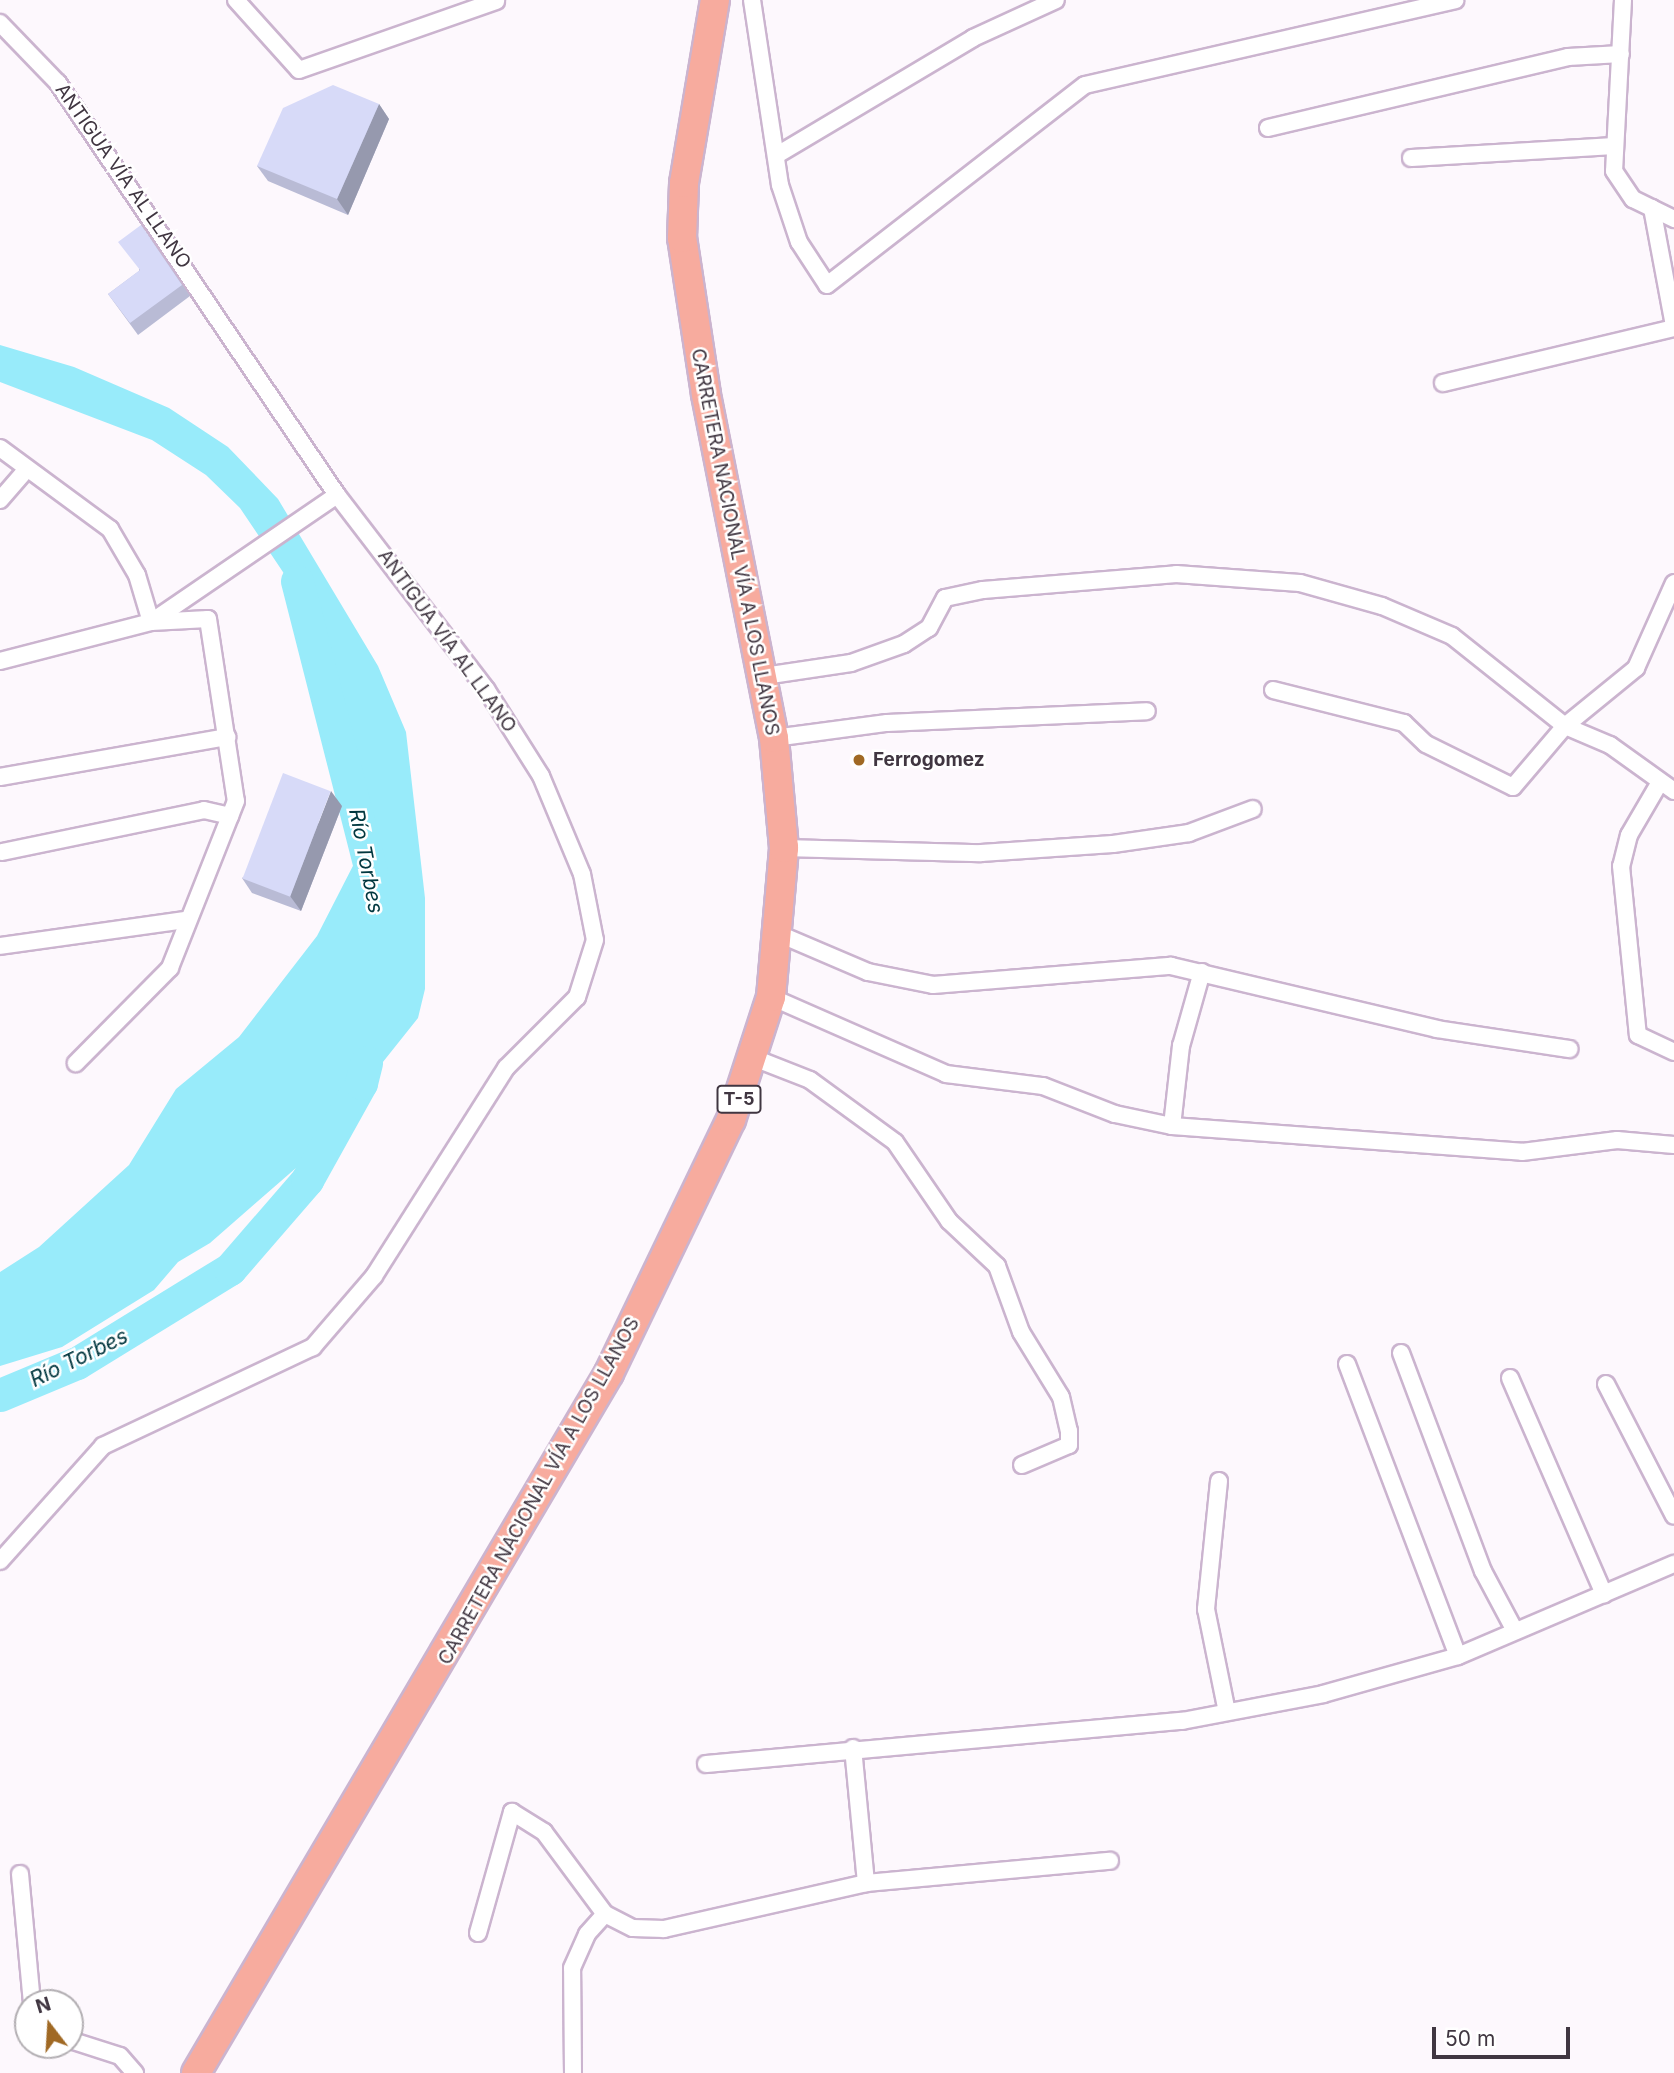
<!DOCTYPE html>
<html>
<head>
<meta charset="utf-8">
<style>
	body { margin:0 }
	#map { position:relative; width:1674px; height:2073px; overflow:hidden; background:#fdf8fd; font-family:Inter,sans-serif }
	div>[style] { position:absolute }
	.water>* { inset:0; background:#98ebfa }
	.river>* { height:33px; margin:-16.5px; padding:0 16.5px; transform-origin:16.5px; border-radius:16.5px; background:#98ebfa }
	.roads { filter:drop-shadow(2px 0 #cbb4cf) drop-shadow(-2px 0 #cbb4cf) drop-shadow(0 2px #cbb4cf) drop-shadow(0 -2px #cbb4cf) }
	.street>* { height:16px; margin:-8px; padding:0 8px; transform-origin:8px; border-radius:8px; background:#fff }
	.highway>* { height:28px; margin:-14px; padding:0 14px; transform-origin:14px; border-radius:14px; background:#f7ab9e }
	.wall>* { inset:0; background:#b9bbd5 }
	.shaded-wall>* { inset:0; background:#9699ae }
	.building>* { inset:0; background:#d7daf8; transform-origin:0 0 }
	.dots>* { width:19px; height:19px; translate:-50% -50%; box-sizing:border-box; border:4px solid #fff; border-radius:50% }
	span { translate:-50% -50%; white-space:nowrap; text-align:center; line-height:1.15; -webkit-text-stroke:5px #fff; paint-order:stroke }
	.shield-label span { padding:2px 5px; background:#fff; border:2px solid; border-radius:5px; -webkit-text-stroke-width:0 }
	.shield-label { font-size:18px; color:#403641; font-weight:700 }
	.street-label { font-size:19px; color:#403641 }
	.poi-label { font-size:19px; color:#403641; font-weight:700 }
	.left { translate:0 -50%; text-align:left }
	.water-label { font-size:21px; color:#00373f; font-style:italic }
	.north { position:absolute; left:14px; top:1989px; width:70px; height:70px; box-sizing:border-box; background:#fff; border:2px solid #b3afb3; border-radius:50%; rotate:343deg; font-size:19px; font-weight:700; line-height:28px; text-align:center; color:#403641 }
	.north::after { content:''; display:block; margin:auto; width:24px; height:32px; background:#a06924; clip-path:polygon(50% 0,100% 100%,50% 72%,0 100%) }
	.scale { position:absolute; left:1432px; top:2027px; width:138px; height:32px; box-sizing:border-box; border:4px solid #403641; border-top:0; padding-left:9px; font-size:21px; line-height:24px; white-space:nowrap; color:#403641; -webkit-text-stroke:5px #fff; paint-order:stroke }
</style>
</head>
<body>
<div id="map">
	<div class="water">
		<div style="clip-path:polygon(0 345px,74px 367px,169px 408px,228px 447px,278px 499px,378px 666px,406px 732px,425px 898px,425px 989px,418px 1018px,304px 1161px,210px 1243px,178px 1262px,154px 1290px,62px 1347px,0 1366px,0 1272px,39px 1247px,129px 1165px,176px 1089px,239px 1037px,317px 936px,358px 856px,365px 784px,327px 656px,295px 590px,240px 508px,206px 475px,152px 440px,0 382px)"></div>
	</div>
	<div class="river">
		<div style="left:297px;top:581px;width:299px;rotate:75.7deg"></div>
		<div style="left:0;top:1395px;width:83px;rotate:-22.6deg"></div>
		<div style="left:77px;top:1363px;width:180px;rotate:-31.6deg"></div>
		<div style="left:230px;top:1269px;width:118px;rotate:-49.1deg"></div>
		<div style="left:307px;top:1180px;width:111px;rotate:-60.9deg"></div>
		<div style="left:361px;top:1083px;width:21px;rotate:-76deg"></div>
	</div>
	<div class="roads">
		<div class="street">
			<div style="left:236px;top:0;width:94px;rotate:48deg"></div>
			<div style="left:299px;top:70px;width:209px;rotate:-19.3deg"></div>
			<div style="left:752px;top:0;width:187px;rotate:81.4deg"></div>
			<div style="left:780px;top:185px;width:60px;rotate:71.6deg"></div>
			<div style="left:799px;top:242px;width:51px;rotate:56.9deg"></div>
			<div style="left:827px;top:285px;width:326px;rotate:-37.8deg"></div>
			<div style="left:1085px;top:85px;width:380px;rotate:-12.9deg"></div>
			<div style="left:1623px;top:0;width:171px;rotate:93deg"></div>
			<div style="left:1614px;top:171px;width:34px;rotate:56deg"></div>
			<div style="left:1633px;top:199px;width:46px;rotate:26deg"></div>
			<div style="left:0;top:23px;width:83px;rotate:46deg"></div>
			<div style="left:58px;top:83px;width:498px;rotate:55.9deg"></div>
			<div style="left:337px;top:495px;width:245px;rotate:52.5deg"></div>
			<div style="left:486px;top:689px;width:103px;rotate:57.7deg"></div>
			<div style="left:541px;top:776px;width:106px;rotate:67.3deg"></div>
			<div style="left:582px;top:874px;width:67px;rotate:78.9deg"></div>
			<div style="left:595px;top:940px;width:60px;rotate:107.5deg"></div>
			<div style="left:577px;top:997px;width:100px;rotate:135deg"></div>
			<div style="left:506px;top:1068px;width:246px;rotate:122.4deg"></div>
			<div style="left:374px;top:1276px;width:94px;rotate:130.7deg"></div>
			<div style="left:313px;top:1347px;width:232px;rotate:154.8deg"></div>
			<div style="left:103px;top:1446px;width:154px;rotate:131.8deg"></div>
			<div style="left:1268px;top:128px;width:308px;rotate:-13.3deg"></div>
			<div style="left:1568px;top:57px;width:53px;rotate:-3.2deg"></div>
			<div style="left:777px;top:155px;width:228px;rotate:-30.8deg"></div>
			<div style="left:973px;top:38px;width:91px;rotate:-24.6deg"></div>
			<div style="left:1411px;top:158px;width:204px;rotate:-3.4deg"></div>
			<div style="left:1652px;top:208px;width:119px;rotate:79.4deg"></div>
			<div style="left:1443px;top:383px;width:237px;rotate:-13.4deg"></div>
			<div style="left:0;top:448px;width:137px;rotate:36.4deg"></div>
			<div style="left:110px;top:529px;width:53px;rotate:59.6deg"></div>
			<div style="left:137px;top:575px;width:49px;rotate:73.4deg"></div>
			<div style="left:151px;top:622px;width:225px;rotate:-34.3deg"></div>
			<div style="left:0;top:500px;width:40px;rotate:-49deg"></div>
			<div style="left:0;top:661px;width:156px;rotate:-14.5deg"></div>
			<div style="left:151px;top:622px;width:57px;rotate:-3deg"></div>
			<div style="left:208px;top:619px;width:184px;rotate:81.3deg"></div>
			<div style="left:236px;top:801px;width:180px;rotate:111.6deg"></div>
			<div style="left:170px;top:968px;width:134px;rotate:134.7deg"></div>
			<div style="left:764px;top:676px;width:88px;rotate:-8.5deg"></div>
			<div style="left:851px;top:663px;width:56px;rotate:-19.7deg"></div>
			<div style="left:904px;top:644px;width:30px;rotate:-33deg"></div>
			<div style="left:929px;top:628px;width:34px;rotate:-62deg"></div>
			<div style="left:945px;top:598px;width:39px;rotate:-12deg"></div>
			<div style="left:983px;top:590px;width:194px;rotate:-4.7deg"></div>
			<div style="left:1176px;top:574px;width:124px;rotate:4.2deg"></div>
			<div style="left:1300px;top:583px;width:85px;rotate:15.7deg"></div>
			<div style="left:1382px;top:606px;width:76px;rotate:23.2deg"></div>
			<div style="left:1452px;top:636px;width:144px;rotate:38.5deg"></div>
			<div style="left:1565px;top:726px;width:49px;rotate:22.9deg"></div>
			<div style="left:1610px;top:745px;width:79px;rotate:35.7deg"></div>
			<div style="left:1273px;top:690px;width:135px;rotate:14.1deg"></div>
			<div style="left:1404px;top:723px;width:30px;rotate:44deg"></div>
			<div style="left:1426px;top:744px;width:97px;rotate:26.3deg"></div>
			<div style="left:1513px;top:787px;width:80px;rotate:-49.6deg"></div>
			<div style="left:1565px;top:726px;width:92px;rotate:-39.2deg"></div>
			<div style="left:1636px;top:668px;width:93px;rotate:-65.9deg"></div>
			<div style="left:774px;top:738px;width:114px;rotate:-7.6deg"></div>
			<div style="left:887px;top:723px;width:260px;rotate:-2.6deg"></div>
			<div style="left:0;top:777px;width:231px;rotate:-10deg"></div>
			<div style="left:1660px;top:782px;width:61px;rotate:120.3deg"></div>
			<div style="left:1629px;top:835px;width:32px;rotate:104deg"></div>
			<div style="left:1621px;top:866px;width:170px;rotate:84.3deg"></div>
			<div style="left:1638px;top:1035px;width:40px;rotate:25deg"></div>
			<div style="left:784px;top:848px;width:197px;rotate:1.5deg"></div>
			<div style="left:981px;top:853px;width:132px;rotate:-3.9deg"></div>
			<div style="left:1113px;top:844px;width:77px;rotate:-8.2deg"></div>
			<div style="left:1189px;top:833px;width:68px;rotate:-20.6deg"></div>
			<div style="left:2px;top:852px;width:206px;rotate:-11.7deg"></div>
			<div style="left:204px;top:810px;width:27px;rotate:13deg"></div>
			<div style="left:779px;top:934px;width:97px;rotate:23.1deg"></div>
			<div style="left:868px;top:972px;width:66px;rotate:11.3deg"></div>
			<div style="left:933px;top:985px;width:239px;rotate:-4.6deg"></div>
			<div style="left:1171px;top:966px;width:273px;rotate:13.3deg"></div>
			<div style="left:1437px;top:1029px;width:134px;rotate:8.6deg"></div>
			<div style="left:0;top:946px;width:186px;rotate:-8deg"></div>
			<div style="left:771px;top:997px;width:191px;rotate:23.7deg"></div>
			<div style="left:946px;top:1074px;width:98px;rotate:7.1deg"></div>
			<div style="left:1043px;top:1086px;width:77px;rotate:21.3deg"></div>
			<div style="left:1115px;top:1114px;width:58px;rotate:11.9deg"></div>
			<div style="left:1172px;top:1126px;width:351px;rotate:4.2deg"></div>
			<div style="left:1522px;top:1152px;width:96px;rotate:-7.2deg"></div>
			<div style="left:1617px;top:1140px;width:57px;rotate:5deg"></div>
			<div style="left:754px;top:1058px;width:60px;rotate:21.4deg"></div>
			<div style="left:810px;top:1080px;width:105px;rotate:36.1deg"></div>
			<div style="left:895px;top:1142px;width:96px;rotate:55.6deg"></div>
			<div style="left:949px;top:1221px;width:66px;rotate:43.2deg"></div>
			<div style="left:997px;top:1266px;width:70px;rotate:70deg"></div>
			<div style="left:1021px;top:1332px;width:76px;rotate:58.4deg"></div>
			<div style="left:1061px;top:1397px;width:35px;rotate:77deg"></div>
			<div style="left:1069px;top:1431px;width:14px;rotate:90deg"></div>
			<div style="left:1069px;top:1445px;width:51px;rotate:156.9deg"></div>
			<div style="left:1172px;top:1126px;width:81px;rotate:-83.6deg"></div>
			<div style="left:1181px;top:1046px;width:77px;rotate:-74.2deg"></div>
			<div style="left:1401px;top:1353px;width:233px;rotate:69.4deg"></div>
			<div style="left:1483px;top:1571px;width:68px;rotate:61.9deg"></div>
			<div style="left:1347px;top:1364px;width:312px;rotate:69.2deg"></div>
			<div style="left:1510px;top:1378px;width:236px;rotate:66.5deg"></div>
			<div style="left:1606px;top:1384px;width:148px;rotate:62.7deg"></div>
			<div style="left:1219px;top:1481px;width:129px;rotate:95.8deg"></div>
			<div style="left:1206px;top:1609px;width:105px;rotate:78.5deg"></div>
			<div style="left:853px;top:1748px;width:136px;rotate:84.5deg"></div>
			<div style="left:706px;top:1764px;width:478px;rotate:-5.2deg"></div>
			<div style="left:1182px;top:1721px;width:144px;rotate:-10.8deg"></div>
			<div style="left:1323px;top:1694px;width:140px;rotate:-15.7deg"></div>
			<div style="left:1458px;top:1656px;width:235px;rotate:-23.1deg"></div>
			<div style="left:20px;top:1874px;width:130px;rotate:84.7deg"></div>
			<div style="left:478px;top:1933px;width:126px;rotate:-74.3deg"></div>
			<div style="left:512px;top:1812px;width:38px;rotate:32deg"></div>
			<div style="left:544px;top:1832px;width:102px;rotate:53.4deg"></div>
			<div style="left:605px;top:1914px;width:31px;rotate:27deg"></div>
			<div style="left:633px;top:1928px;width:31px;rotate:2deg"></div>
			<div style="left:664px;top:1929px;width:207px;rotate:-12.8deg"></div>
			<div style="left:866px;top:1883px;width:245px;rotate:-5.2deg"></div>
			<div style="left:70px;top:2040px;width:52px;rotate:17.7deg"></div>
			<div style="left:120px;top:2056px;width:23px;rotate:49deg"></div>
			<div style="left:573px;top:2073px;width:105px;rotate:-90.5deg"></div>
			<div style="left:572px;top:1968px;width:37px;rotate:-66deg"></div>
			<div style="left:587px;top:1934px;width:27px;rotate:-48deg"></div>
		</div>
		<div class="highway">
			<div style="left:196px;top:2073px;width:813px;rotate:-59.46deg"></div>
			<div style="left:609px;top:1373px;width:281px;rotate:-64.3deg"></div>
			<div style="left:731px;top:1120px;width:129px;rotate:-72deg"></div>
			<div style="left:771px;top:997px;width:150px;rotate:-85deg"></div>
			<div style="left:784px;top:848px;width:110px;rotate:-95.2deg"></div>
			<div style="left:774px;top:738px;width:351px;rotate:-101.2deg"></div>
			<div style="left:706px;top:394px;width:158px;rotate:-98.7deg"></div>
			<div style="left:682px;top:238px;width:55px;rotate:-87.9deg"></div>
			<div style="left:684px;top:183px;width:186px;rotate:-80.4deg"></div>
		</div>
	</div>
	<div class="wall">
		<div style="clip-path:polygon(379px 104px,389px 119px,348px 215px,268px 181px,257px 166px)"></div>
		<div style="clip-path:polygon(141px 225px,190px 296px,138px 335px,108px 294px,139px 271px)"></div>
		<div style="clip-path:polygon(342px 806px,301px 911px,252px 893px,242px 878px)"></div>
	</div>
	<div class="shaded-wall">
		<div style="clip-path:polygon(379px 104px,389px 119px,348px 215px,337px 199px)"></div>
		<div style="clip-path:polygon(331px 791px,342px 806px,301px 911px,290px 896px)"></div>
	</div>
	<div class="building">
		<div style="clip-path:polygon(333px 85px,379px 104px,337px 199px,257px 166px,283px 108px)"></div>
		<div style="clip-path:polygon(141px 225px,182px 285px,130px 323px,108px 294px,140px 270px,118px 242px)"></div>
		<div style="left:283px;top:773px;width:51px;height:113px;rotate:21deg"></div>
	</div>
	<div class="dots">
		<div style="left:859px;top:760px;background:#a06924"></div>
	</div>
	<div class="shield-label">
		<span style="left:739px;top:1099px">T-5</span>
	</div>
	<div class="street-label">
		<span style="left:123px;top:176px;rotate:55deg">ANTIGUA VÍA AL LLANO</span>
		<span style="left:735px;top:542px;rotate:79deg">CARRETERA NACIONAL VÍA A LOS LLANOS</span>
		<span style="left:447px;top:641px;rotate:54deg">ANTIGUA VÍA AL LLANO</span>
		<span style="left:539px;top:1491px;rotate:-61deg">CARRETERA NACIONAL VÍA A LOS LLANOS</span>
	</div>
	<div class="poi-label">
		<span class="left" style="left:873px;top:760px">Ferrogomez</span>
	</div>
	<div class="water-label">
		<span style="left:366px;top:861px;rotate:79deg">Río Torbes</span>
		<span style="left:79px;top:1358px;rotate:-26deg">Río Torbes</span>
	</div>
	<div class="north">N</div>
	<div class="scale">50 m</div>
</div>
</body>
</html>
